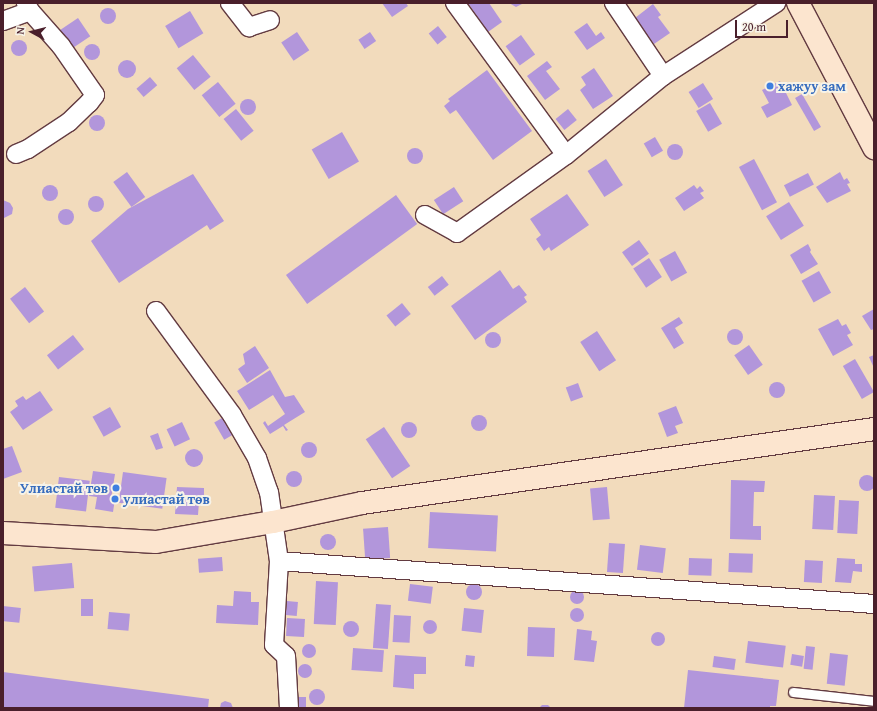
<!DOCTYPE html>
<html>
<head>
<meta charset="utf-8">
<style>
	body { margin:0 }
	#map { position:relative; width:877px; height:711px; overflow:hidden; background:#f2dbbc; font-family:"Gentium Book Plus",serif }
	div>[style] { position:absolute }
	.building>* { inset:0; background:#b296db; transform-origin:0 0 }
	.round { border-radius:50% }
	.roads { filter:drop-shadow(1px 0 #633b41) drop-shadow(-1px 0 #633b41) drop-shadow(0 1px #633b41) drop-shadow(0 -1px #633b41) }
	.lane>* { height:9px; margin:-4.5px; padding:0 4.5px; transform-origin:4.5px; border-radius:4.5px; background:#fff }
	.street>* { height:18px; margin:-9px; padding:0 9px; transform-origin:9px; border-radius:9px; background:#fff }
	.secondary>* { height:22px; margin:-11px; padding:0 11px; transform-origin:11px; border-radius:11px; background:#fce5cf }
	.dots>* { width:11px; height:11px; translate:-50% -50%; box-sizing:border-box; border:2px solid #f7f3e8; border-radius:50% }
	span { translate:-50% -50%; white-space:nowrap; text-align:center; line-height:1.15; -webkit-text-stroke:4px #f7f3e8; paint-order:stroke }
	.shop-label { font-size:14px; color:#366cbe; font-weight:700 }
	.left { translate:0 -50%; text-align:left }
	.right { translate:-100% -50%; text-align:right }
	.frame { position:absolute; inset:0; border:4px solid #4a1f2b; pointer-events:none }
	.north { position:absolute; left:12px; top:12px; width:40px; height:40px; -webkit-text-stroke:3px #f7f3e8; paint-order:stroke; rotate:277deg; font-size:11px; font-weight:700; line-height:16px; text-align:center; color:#4a1f2b }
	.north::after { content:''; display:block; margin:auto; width:14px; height:18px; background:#4a1f2b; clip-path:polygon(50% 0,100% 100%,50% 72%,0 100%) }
	.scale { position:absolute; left:735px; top:20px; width:53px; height:18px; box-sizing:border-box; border:2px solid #4a1f2b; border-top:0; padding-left:5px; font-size:12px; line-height:14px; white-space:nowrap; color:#4a1f2b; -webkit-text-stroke:3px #f7f3e8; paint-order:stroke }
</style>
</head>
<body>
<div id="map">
	<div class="building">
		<div style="clip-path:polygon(382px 3px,406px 3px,408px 6px,392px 17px)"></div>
		<div style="clip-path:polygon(468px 3px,489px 3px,502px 22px,488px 32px)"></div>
		<div style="clip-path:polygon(509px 3px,524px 3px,516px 7px)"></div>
		<div style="clip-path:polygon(653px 4px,661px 15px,658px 17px,670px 33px,654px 44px,635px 18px)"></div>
		<div class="round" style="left:100px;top:8px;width:16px;height:16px"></div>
		<div style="left:190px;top:11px;width:26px;height:29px;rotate:59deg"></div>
		<div style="left:78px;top:18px;width:22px;height:22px;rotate:56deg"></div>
		<div style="clip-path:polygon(587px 23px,596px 36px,601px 32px,605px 38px,587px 50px,574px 32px)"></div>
		<div style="left:438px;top:26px;width:14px;height:12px;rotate:51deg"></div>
		<div style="left:297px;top:32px;width:22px;height:19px;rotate:56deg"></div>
		<div style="left:370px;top:32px;width:11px;height:14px;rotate:56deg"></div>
		<div style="left:521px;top:35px;width:24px;height:19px;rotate:54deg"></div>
		<div class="round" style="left:11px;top:40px;width:16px;height:16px"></div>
		<div class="round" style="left:84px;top:44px;width:16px;height:16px"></div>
		<div style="left:193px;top:55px;width:28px;height:21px;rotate:51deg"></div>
		<div class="round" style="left:118px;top:60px;width:18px;height:18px"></div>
		<div style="clip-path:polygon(547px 61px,552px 67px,546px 71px,560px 89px,545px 100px,527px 76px)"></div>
		<div style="clip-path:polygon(594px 68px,613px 96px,593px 109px,580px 90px,586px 85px,581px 77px)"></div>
		<div style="clip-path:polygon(487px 70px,532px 131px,493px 160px,456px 110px,450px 114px,444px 106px,450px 101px,448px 99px)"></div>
		<div style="left:150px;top:77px;width:11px;height:18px;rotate:49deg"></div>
		<div style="clip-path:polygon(780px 81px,792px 105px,767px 118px,761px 107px,769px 103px,762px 90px)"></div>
		<div style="left:218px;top:82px;width:28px;height:21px;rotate:51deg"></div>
		<div style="left:703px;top:83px;width:19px;height:17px;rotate:58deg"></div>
		<div style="left:802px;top:94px;width:38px;height:8px;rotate:60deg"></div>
		<div class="round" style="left:240px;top:99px;width:16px;height:16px"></div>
		<div style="left:710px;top:103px;width:24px;height:16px;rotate:60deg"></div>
		<div style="left:236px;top:109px;width:28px;height:16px;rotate:51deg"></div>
		<div style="left:568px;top:109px;width:14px;height:16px;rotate:51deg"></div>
		<div class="round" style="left:89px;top:115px;width:16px;height:16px"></div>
		<div style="left:342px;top:132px;width:34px;height:35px;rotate:60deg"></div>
		<div style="left:655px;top:137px;width:16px;height:13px;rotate:60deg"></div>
		<div class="round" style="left:667px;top:144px;width:16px;height:16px"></div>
		<div class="round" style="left:407px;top:148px;width:16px;height:16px"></div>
		<div style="left:606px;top:159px;width:31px;height:22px;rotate:57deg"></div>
		<div style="left:754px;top:159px;width:49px;height:17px;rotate:62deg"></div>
		<div style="left:127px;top:172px;width:31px;height:17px;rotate:54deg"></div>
		<div style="clip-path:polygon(840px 172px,844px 180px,847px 178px,850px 183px,847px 184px,851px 191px,827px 203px,816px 187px)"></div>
		<div style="left:808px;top:173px;width:13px;height:27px;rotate:63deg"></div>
		<div style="clip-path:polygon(193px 174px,224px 221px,210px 230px,207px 225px,119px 283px,91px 241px,128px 209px)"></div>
		<div style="clip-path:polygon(694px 185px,697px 189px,700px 186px,704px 191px,700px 193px,704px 198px,684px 211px,675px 198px)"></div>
		<div class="round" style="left:42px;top:185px;width:16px;height:16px"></div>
		<div style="left:454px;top:187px;width:17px;height:24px;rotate:57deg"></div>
		<div style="clip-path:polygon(567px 194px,589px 225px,551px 251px,549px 247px,544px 251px,536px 239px,541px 235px,530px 219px)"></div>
		<div style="left:396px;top:195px;width:36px;height:136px;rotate:54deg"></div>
		<div class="round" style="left:88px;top:196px;width:16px;height:16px"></div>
		<div style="clip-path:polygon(3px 200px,10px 203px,13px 208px,12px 214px,4px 218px)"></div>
		<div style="left:789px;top:202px;width:28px;height:27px;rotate:58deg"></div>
		<div class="round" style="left:58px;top:209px;width:16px;height:16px"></div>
		<div style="left:639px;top:240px;width:17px;height:21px;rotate:54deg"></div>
		<div style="clip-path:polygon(808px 244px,811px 250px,810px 252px,818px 264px,801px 274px,790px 255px)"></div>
		<div style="left:675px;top:251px;width:25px;height:18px;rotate:61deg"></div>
		<div style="left:649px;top:258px;width:23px;height:19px;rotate:56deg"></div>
		<div style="clip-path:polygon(500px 270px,513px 289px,519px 285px,527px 295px,524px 297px,527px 302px,475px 340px,451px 306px)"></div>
		<div style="left:819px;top:271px;width:25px;height:20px;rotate:61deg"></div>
		<div style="left:442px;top:276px;width:11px;height:18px;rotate:52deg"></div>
		<div style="left:25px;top:287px;width:31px;height:19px;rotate:52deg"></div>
		<div style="left:402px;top:303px;width:14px;height:20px;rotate:51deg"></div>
		<div style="clip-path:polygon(874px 309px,874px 329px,871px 330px,862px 316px)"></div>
		<div style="clip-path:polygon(679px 317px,683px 323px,675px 328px,684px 343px,674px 349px,661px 328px)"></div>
		<div style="clip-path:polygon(838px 319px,842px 326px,846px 324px,851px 333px,847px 335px,853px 345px,833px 356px,818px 329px)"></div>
		<div class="round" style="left:727px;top:329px;width:16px;height:16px"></div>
		<div style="left:597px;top:331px;width:35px;height:20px;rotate:57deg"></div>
		<div class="round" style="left:485px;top:332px;width:16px;height:16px"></div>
		<div style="left:73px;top:335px;width:18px;height:33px;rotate:52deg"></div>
		<div style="left:749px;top:345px;width:24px;height:18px;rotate:55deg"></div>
		<div style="clip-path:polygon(255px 346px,269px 368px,247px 383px,238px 369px,245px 364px,243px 354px)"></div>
		<div style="clip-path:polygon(874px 355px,874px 368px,869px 357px)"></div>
		<div style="left:855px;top:359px;width:38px;height:14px;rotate:60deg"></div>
		<div style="clip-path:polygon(270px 370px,285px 397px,294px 395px,305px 412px,284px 425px,288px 430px,286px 431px,283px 426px,270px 434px,263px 423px,265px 421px,268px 426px,285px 414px,273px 395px,249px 410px,237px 391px)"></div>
		<div class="round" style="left:769px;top:382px;width:16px;height:16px"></div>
		<div style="left:578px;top:383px;width:15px;height:13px;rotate:70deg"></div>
		<div style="clip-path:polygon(40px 391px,53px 410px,23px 430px,10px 412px,18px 406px,15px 401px,23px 396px,26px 400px)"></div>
		<div style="clip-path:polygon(676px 406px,683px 423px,675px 426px,678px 433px,667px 437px,658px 413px)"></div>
		<div style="left:110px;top:407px;width:23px;height:20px;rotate:61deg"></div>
		<div class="round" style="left:471px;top:415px;width:16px;height:16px"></div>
		<div style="left:222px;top:418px;width:20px;height:9px;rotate:60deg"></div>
		<div style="left:182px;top:422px;width:19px;height:17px;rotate:65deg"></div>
		<div class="round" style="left:401px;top:422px;width:16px;height:16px"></div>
		<div style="left:384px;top:427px;width:47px;height:22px;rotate:56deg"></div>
		<div style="clip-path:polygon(158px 433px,163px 448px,156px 450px,150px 436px)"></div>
		<div class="round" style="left:301px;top:442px;width:16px;height:16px"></div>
		<div style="clip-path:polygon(12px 446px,22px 472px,3px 479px,3px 449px)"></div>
		<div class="round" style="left:185px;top:449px;width:18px;height:18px"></div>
		<div style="clip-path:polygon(93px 471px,115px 474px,111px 499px,115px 499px,113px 512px,95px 509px,97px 497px,89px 496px)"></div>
		<div class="round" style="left:286px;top:471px;width:16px;height:16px"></div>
		<div style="left:123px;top:472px;width:44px;height:31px;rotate:8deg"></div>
		<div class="round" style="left:859px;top:475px;width:16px;height:16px"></div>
		<div style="left:59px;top:477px;width:31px;height:31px;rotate:7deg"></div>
		<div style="clip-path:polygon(731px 480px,765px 481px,764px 492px,754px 492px,753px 526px,761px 526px,761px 540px,730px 539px)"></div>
		<div style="clip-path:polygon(177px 487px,204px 488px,204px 502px,199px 502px,198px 515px,175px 514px)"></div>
		<div style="left:607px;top:487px;width:32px;height:17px;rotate:85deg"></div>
		<div style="left:814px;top:495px;width:21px;height:34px;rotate:3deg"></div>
		<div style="left:839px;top:500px;width:20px;height:33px;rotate:3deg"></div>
		<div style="left:430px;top:512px;width:68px;height:36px;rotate:3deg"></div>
		<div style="left:388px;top:527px;width:31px;height:25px;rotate:86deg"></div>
		<div class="round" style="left:320px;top:534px;width:16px;height:16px"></div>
		<div style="left:609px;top:543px;width:16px;height:29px;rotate:4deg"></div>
		<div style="left:640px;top:545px;width:26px;height:25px;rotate:7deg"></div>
		<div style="left:729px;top:553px;width:24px;height:19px;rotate:2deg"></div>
		<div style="left:222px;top:557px;width:14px;height:24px;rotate:86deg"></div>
		<div style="left:689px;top:558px;width:23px;height:17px;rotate:2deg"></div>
		<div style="clip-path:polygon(837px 558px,855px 559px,855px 564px,862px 564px,862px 572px,853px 571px,851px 583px,835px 582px)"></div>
		<div style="left:805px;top:560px;width:18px;height:22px;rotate:3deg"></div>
		<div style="left:72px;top:563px;width:25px;height:40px;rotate:85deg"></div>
		<div style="left:316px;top:581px;width:22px;height:43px;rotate:3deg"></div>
		<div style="left:410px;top:584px;width:23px;height:17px;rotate:7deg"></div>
		<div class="round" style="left:466px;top:584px;width:16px;height:16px"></div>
		<div class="round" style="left:570px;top:590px;width:14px;height:14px"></div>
		<div style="clip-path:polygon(234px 591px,251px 592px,251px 602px,259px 602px,258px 625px,216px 623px,217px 605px,233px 606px)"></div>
		<div style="left:93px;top:599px;width:17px;height:12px;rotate:90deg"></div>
		<div style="left:287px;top:601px;width:11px;height:14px;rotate:5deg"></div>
		<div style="left:376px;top:604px;width:15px;height:44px;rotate:4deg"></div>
		<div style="left:3px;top:606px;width:18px;height:15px;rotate:6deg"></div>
		<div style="left:464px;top:608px;width:20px;height:23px;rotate:6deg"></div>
		<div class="round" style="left:570px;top:608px;width:14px;height:14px"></div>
		<div style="left:109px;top:612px;width:21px;height:17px;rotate:5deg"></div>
		<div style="left:394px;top:615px;width:17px;height:27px;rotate:3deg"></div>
		<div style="left:287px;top:618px;width:18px;height:18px;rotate:3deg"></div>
		<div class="round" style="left:423px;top:620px;width:14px;height:14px"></div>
		<div class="round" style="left:343px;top:621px;width:16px;height:16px"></div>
		<div style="left:528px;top:627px;width:27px;height:29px;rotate:2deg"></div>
		<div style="clip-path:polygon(577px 629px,592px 631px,591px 640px,597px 641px,594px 662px,574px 660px)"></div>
		<div class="round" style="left:651px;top:632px;width:14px;height:14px"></div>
		<div style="left:748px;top:641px;width:38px;height:22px;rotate:7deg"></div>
		<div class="round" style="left:302px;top:644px;width:14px;height:14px"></div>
		<div style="left:806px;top:646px;width:9px;height:23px;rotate:6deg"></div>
		<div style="left:353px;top:648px;width:31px;height:22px;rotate:4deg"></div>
		<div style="left:830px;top:653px;width:18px;height:31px;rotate:6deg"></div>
		<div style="left:792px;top:654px;width:12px;height:11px;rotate:9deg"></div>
		<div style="clip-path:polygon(395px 655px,426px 657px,426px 674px,414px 674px,414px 689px,393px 687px)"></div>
		<div style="left:466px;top:655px;width:9px;height:11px;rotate:6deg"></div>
		<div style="left:714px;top:656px;width:22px;height:11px;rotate:8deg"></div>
		<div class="round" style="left:298px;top:664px;width:14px;height:14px"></div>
		<div style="clip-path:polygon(688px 670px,779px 680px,776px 706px,770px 706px,770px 708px,684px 708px)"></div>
		<div style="clip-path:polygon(3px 672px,209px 699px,208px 708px,3px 708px)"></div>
		<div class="round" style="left:309px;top:689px;width:16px;height:16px"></div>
		<div style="left:294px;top:697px;width:12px;height:11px"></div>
		<div style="clip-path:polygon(225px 701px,231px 703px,233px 708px,220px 708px,221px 703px)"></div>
		<div style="clip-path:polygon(542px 705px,548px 705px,551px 708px,539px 708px)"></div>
	</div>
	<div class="roads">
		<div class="lane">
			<div style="left:793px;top:692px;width:81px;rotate:6.3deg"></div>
		</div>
		<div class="street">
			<div style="left:230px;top:3px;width:31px;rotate:52deg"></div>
			<div style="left:249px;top:27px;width:22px;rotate:-18deg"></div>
			<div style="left:455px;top:3px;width:188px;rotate:53.9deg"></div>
			<div style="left:566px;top:155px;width:125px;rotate:-39.2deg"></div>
			<div style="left:663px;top:76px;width:135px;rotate:-32.9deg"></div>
			<div style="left:614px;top:3px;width:88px;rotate:56.1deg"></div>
			<div style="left:3px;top:21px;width:29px;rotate:-20deg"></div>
			<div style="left:16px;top:154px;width:13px;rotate:-23deg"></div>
			<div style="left:28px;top:149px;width:49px;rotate:-33.4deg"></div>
			<div style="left:69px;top:122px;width:28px;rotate:-44deg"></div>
			<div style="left:89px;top:103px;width:10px;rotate:-53deg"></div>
			<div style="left:95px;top:95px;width:60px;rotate:-124.8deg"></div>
			<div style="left:61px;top:46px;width:47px;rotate:-131.5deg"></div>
			<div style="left:30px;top:11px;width:9px;rotate:-117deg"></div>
			<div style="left:425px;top:215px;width:37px;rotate:29deg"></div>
			<div style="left:457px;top:233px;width:134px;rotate:-35.6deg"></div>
			<div style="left:156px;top:311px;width:129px;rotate:53.8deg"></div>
			<div style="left:232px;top:415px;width:50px;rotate:59.8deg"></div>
			<div style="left:257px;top:458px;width:36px;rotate:71deg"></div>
			<div style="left:269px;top:492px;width:70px;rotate:81.8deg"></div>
			<div style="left:279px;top:561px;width:84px;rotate:93.4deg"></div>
			<div style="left:274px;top:645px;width:16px;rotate:43deg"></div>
			<div style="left:286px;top:656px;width:52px;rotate:86.7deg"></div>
			<div style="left:279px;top:561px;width:597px;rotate:4.13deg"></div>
		</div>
		<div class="secondary">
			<div style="left:798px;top:3px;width:164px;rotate:62.3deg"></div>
			<div style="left:3px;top:533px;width:153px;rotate:3.4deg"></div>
			<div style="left:156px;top:542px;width:119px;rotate:-9.7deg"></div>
			<div style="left:273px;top:522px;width:91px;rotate:-12.1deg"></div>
			<div style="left:362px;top:503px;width:517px;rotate:-8.22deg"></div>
		</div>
	</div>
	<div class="dots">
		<div style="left:770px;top:86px;background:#3f7fe0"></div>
		<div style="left:116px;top:488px;background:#3f7fe0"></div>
		<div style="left:115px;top:499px;background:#3f7fe0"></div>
	</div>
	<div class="shop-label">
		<span class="left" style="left:778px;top:86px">хажуу зам</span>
		<span class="right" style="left:108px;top:488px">Улиастай төв</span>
		<span class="left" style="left:123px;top:499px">улиастай төв</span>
	</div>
	<div class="frame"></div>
	<div class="north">N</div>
	<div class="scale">20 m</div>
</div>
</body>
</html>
